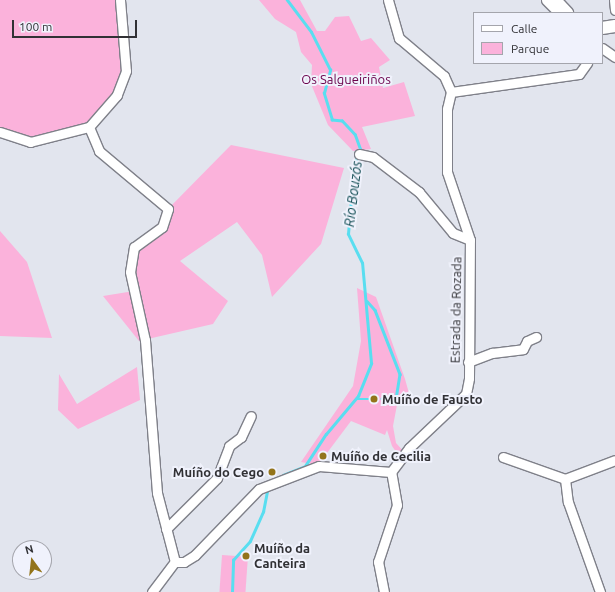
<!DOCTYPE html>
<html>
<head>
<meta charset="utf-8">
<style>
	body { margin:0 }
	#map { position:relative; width:615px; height:592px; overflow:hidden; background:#e2e5ee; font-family:Ubuntu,sans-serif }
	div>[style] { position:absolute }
	.green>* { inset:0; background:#fbb2db; transform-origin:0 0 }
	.stream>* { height:2.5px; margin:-1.25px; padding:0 1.25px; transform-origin:1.25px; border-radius:1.25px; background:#59def0 }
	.roads { filter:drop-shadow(1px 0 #7f8089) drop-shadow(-1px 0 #7f8089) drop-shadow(0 1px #7f8089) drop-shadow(0 -1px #7f8089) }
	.minor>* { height:9px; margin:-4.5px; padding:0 4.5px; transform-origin:4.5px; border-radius:4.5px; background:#fff }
	.tertiary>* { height:12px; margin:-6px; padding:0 6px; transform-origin:6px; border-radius:6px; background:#fff }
	.dots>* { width:11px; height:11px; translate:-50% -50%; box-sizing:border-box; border:2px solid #f0f2fc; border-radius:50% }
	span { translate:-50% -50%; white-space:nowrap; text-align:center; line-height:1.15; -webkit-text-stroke:4px #f0f2fc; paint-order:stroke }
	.park-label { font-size:13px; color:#6b034c }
	.street-label { font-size:13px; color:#313135 }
	.poi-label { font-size:13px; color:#313135; font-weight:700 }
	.left { translate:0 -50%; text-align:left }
	.right { translate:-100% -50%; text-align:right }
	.water-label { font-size:14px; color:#154f56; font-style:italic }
	.legend { position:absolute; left:473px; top:12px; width:130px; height:52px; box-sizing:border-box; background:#f0f2fc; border:1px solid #a4a5ac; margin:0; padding:5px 7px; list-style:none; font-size:12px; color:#313135 }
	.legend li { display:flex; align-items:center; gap:8px; height:20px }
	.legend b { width:20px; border:1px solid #a4a5ac }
	.north { position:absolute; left:12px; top:540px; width:40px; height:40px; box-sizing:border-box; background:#f0f2fc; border:1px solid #a4a5ac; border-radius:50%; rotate:345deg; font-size:11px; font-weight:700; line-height:16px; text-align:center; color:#313135 }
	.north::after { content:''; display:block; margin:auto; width:14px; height:18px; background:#93741a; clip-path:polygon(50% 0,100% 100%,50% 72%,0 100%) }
	.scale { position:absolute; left:12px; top:20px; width:125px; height:18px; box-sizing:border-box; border:2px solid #313135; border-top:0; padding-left:5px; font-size:12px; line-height:14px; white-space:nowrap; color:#313135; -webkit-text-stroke:3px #f0f2fc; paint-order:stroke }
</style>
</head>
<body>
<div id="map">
	<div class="green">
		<div style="clip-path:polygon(0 0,120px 0,126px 71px,117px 95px,89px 127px,30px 142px,0 132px)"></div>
		<div style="clip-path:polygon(259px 0,300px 0,317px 31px,325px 31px,335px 17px,349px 16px,361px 41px,371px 38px,390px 60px,379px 67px,383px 88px,404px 82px,415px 116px,362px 127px,371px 149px,353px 151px,328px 125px,311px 84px,312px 65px,301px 52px,296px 32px,275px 19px)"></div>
		<div style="clip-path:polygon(231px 145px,344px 168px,321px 244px,272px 297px,262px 255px,237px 222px,180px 261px,228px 301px,213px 324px,139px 341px,103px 296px,134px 291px,134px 247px,162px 227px,168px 209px)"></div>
		<div style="clip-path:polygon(0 231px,27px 262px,52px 338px,0 336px)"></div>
		<div style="clip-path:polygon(357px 288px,376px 297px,405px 379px,412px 404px,397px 405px,393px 426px,396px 443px,405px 453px,401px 459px,392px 446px,387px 430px,385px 435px,351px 421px,318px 465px,301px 462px,353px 386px,361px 341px)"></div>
		<div style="clip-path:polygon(137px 367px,140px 400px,78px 429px,58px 410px,59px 374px,77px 404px)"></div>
		<div style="left:222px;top:555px;width:26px;height:37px;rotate:4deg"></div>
	</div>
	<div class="stream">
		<div style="left:367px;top:301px;width:12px;rotate:48deg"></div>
		<div style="left:375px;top:310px;width:69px;rotate:68.7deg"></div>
		<div style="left:400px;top:374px;width:24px;rotate:99deg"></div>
		<div style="left:396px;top:398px;width:14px;rotate:176deg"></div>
		<div style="left:356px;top:399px;width:15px"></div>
		<div style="left:283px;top:475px;width:24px;rotate:-22deg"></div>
		<div style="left:305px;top:466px;width:38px;rotate:-57deg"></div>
		<div style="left:326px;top:434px;width:50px;rotate:-49.9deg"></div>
		<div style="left:358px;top:396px;width:35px;rotate:-68deg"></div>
		<div style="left:371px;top:363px;width:100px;rotate:-95.1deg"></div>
		<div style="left:362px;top:263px;width:32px;rotate:-116deg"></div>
		<div style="left:348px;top:234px;width:70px;rotate:-85.1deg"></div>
		<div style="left:354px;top:164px;width:16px;rotate:-68deg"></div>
		<div style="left:360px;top:149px;width:15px;rotate:-110deg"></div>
		<div style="left:355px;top:135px;width:19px;rotate:-133deg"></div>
		<div style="left:342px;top:121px;width:10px;rotate:-174deg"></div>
		<div style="left:332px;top:120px;width:28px;rotate:-107deg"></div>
		<div style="left:324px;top:93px;width:24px;rotate:-75deg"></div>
		<div style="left:330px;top:70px;width:42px;rotate:-116.6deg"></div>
		<div style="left:311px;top:32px;width:40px;rotate:-127deg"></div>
		<div style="left:232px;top:592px;width:32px;rotate:-88deg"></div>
		<div style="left:233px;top:560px;width:25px;rotate:-48deg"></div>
		<div style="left:250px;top:541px;width:32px;rotate:-66deg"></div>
		<div style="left:263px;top:512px;width:21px;rotate:-79deg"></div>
	</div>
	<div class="roads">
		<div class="minor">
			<div style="left:120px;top:0;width:71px;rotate:85.2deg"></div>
			<div style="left:126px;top:71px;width:26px;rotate:111deg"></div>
			<div style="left:117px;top:95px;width:43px;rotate:131.2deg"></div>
			<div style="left:89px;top:127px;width:26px;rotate:67deg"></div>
			<div style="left:99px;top:151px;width:90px;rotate:40deg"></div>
			<div style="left:168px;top:209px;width:19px;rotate:108deg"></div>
			<div style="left:162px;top:227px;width:34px;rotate:144deg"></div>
			<div style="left:134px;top:247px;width:25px;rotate:99deg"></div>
			<div style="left:130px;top:272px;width:70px;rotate:77.6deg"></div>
			<div style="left:145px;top:340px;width:153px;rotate:85.5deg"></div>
			<div style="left:157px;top:493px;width:71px;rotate:75.4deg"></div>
			<div style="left:388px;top:0;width:40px;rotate:74deg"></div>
			<div style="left:399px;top:38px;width:59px;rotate:40.2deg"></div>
			<div style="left:444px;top:76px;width:17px;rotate:66deg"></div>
			<div style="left:546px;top:0;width:18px;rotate:45deg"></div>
			<div style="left:614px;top:0;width:10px;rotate:84deg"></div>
			<div style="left:602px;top:48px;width:16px;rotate:35deg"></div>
			<div style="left:0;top:132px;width:32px;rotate:18deg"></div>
			<div style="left:30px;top:142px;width:61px;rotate:-14.3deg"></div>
			<div style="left:359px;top:154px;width:14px;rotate:12deg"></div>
			<div style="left:373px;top:157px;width:58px;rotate:37.3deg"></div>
			<div style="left:419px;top:192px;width:53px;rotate:50.3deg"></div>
			<div style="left:453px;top:233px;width:18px;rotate:22deg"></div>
			<div style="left:468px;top:362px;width:26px;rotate:-21deg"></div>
			<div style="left:492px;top:353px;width:31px;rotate:-7deg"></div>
			<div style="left:523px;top:349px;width:9px;rotate:-63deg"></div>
			<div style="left:527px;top:341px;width:10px;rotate:-24deg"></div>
			<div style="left:503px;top:457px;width:66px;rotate:19.5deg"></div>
			<div style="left:565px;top:479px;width:23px;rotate:83deg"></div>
			<div style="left:568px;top:502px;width:96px;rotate:70.4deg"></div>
			<div style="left:565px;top:479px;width:53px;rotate:-20.8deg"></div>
			<div style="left:166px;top:529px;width:72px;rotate:-45deg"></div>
			<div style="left:217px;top:478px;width:34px;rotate:-69deg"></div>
			<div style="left:229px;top:446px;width:15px;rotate:-37deg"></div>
			<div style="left:241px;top:437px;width:23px;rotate:-65deg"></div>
			<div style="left:175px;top:562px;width:9px"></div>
			<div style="left:184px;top:562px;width:13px;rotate:-32deg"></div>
			<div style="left:195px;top:555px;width:92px;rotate:-45.9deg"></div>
			<div style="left:259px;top:489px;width:64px;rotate:-21deg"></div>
			<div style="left:319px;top:466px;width:72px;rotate:4.8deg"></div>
			<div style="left:152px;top:592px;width:38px;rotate:-53deg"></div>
			<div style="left:384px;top:592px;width:31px;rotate:-101deg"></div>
			<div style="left:378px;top:562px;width:60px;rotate:-71.6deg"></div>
			<div style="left:397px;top:505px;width:34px;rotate:-100deg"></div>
			<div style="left:391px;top:472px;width:30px;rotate:-53deg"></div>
			<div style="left:409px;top:448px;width:79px;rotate:-43.5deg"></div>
			<div style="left:466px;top:394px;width:16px;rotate:-79deg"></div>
			<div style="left:469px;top:378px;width:138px;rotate:-89.6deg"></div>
			<div style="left:470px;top:240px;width:72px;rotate:-108.7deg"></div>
			<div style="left:447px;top:172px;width:63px;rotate:-90deg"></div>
			<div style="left:447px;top:109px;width:17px;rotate:-77deg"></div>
			<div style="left:451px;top:92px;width:129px;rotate:-8deg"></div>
			<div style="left:579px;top:74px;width:14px;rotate:-54deg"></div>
		</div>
		<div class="tertiary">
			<div style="left:555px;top:0;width:18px;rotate:47deg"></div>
			<div style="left:602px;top:28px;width:13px;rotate:-9deg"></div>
		</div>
	</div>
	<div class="dots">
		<div style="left:374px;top:399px;background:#93741a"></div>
		<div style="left:323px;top:456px;background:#93741a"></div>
		<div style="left:272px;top:472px;background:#93741a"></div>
		<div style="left:246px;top:556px;background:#93741a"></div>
	</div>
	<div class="park-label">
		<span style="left:346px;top:79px">Os Salgueiriños</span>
	</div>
	<div class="street-label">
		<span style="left:456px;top:310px;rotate:-89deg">Estrada da Rozada</span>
	</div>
	<div class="poi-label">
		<span class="left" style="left:382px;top:399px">Muíño de Fausto</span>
		<span class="left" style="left:331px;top:456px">Muíño de Cecilia</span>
		<span class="right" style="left:264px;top:472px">Muíño do Cego</span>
		<span class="left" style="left:254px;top:556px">Muíño da<br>Canteira</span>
	</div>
	<div class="water-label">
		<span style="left:353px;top:194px;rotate:-83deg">Río Bouzós</span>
	</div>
	<ul class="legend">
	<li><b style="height:5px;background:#fff"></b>Calle</li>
	<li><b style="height:11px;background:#fbb2db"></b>Parque</li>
	</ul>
	<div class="north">N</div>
	<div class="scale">100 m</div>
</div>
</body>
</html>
